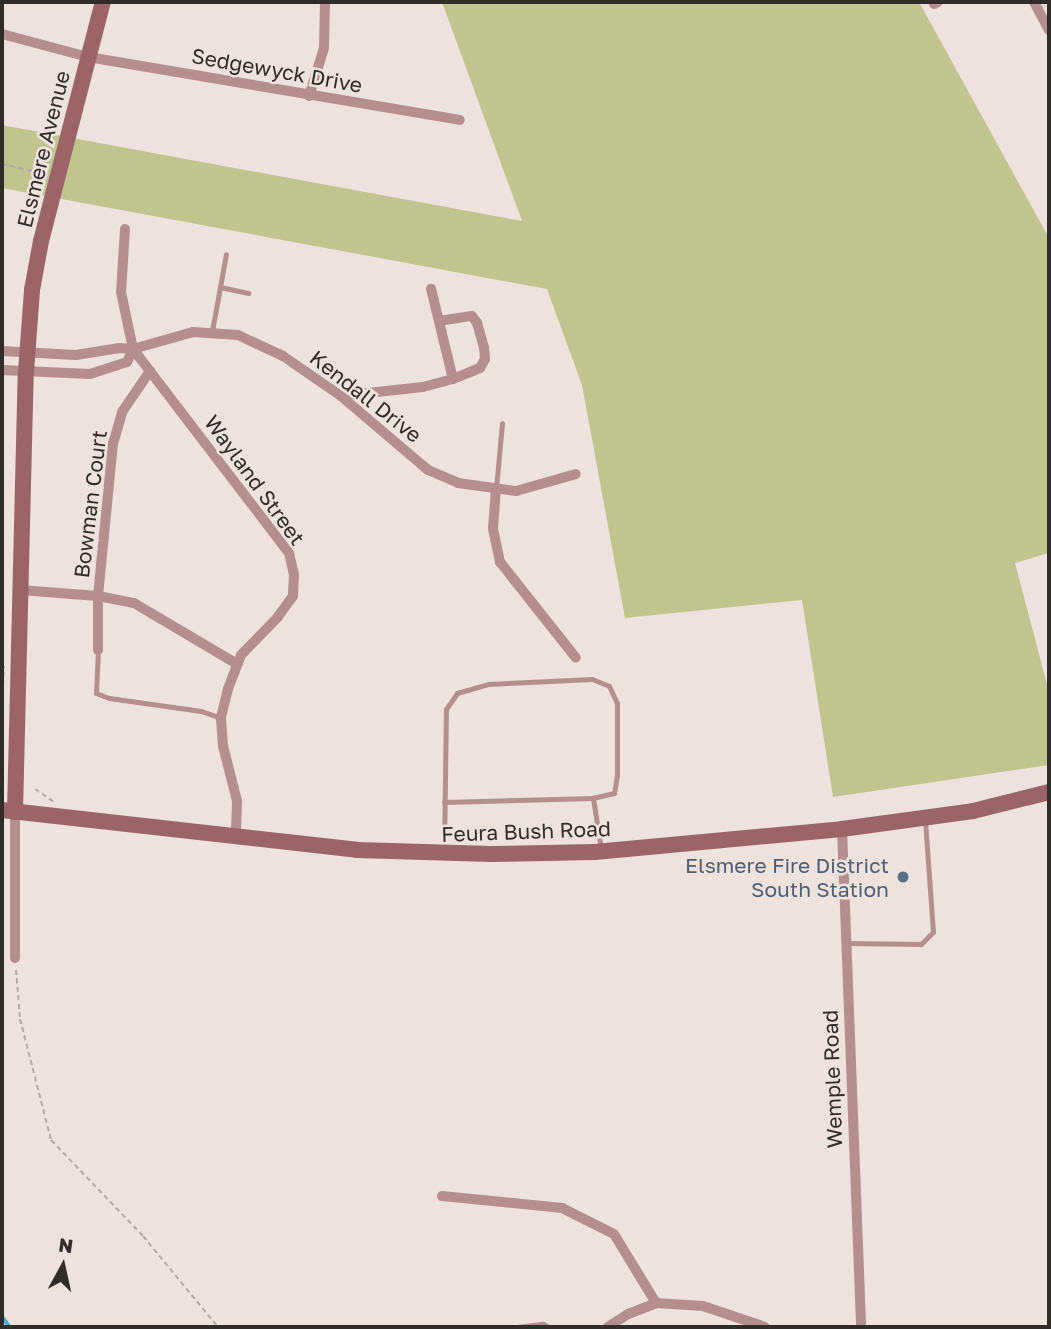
<!DOCTYPE html>
<html>
<head>
<meta charset="utf-8">
<style>
	body { margin:0 }
	#map { position:relative; width:1051px; height:1329px; overflow:hidden; background:#ede2dd; font-family:"Golos Text",sans-serif }
	div>[style] { position:absolute }
	.green>* { inset:0; background:#c0c58f }
	.stream>* { height:3.5px; margin:-1.75px; padding:0 1.75px; transform-origin:1.75px; border-radius:1.75px; background:#43b4cc }
	.path>* { height:2px; margin-top:-1px; transform-origin:0; background:repeating-linear-gradient(90deg,#b3aaa6 0 5px,transparent 0 8.5px) }
	.lane>* { height:5px; margin:-2.5px; padding:0 2.5px; transform-origin:2.5px; border-radius:2.5px; background:#b58e90 }
	.street>* { height:10px; margin:-5px; padding:0 5px; transform-origin:5px; border-radius:5px; background:#b58e90 }
	.secondary>* { height:16px; margin:-8px; padding:0 8px; transform-origin:8px; border-radius:8px; background:#9b6468 }
	.dots>* { width:19px; height:19px; translate:-50% -50%; box-sizing:border-box; border:4px solid #ede2dd; border-radius:50% }
	span { translate:-50% -50%; white-space:nowrap; text-align:center; line-height:1.15; -webkit-text-stroke:5px #ede2dd; paint-order:stroke }
	.street-label { font-size:21px; color:#302c2a }
	.service-label { font-size:21px; color:#4e5e75 }
	.right { translate:-100% -50%; text-align:right }
	.frame { position:absolute; inset:0; border:4px solid #302c2a; pointer-events:none }
	.north { position:absolute; left:28px; top:1231px; width:70px; height:70px; -webkit-text-stroke:5px #ede2dd; paint-order:stroke; rotate:8deg; font-size:19px; font-weight:700; line-height:28px; text-align:center; color:#302c2a }
	.north::after { content:''; display:block; margin:auto; width:24px; height:32px; background:#302c2a; clip-path:polygon(50% 0,100% 100%,50% 72%,0 100%) }
</style>
</head>
<body>
<div id="map">
	<div class="green">
		<div style="clip-path:polygon(442px 2px,919px 2px,1049px 238px,1049px 553px,1015px 563px,1049px 692px,1049px 765px,833px 797px,802px 600px,625px 618px,582px 385px,547px 289px,2px 188px,2px 125px,522px 221px)"></div>
	</div>
	<div class="stream">
		<div style="left:2px;top:1316px;width:14px;rotate:54deg"></div>
	</div>
	<div class="path">
		<div style="left:2px;top:164px;width:44px;rotate:13.1deg"></div>
		<div style="left:3px;top:685px;width:19px;rotate:-87deg"></div>
		<div style="left:35px;top:789px;width:22px;rotate:34deg"></div>
		<div style="left:16px;top:970px;width:49px;rotate:85.3deg"></div>
		<div style="left:20px;top:1019px;width:125px;rotate:75.6deg"></div>
		<div style="left:51px;top:1140px;width:133px;rotate:46.2deg"></div>
		<div style="left:143px;top:1236px;width:118px;rotate:50.5deg"></div>
	</div>
	<div class="lane">
		<div style="left:220px;top:287px;width:29px;rotate:12deg"></div>
		<div style="left:212px;top:331px;width:78px;rotate:-79.7deg"></div>
		<div style="left:496px;top:488px;width:65px;rotate:-84.7deg"></div>
		<div style="left:98px;top:650px;width:43px;rotate:92.7deg"></div>
		<div style="left:96px;top:693px;width:14px;rotate:21deg"></div>
		<div style="left:109px;top:698px;width:93px;rotate:8deg"></div>
		<div style="left:201px;top:711px;width:21px;rotate:19deg"></div>
		<div style="left:444px;top:802px;width:149px;rotate:-1.5deg"></div>
		<div style="left:444px;top:851px;width:142px;rotate:-89.2deg"></div>
		<div style="left:446px;top:709px;width:19px;rotate:-55deg"></div>
		<div style="left:457px;top:693px;width:33px;rotate:-16deg"></div>
		<div style="left:489px;top:684px;width:103px;rotate:-2.8deg"></div>
		<div style="left:592px;top:679px;width:18px;rotate:22deg"></div>
		<div style="left:609px;top:686px;width:19px;rotate:65deg"></div>
		<div style="left:617px;top:703px;width:72px;rotate:90deg"></div>
		<div style="left:617px;top:775px;width:18px;rotate:99deg"></div>
		<div style="left:614px;top:793px;width:22px;rotate:167deg"></div>
		<div style="left:593px;top:798px;width:52px;rotate:81.1deg"></div>
		<div style="left:846px;top:943px;width:75px;rotate:0.8deg"></div>
		<div style="left:921px;top:944px;width:17px;rotate:-45deg"></div>
		<div style="left:933px;top:932px;width:111px;rotate:-94.1deg"></div>
		<div style="left:517px;top:1327px;width:26px;rotate:-7deg"></div>
		<div style="left:543px;top:1324px;width:7px;rotate:27deg"></div>
	</div>
	<div class="street">
		<div style="left:1034px;top:2px;width:32px;rotate:62deg"></div>
		<div style="left:934px;top:4px;width:4px;rotate:-27deg"></div>
		<div style="left:2px;top:34px;width:89px;rotate:15deg"></div>
		<div style="left:88px;top:57px;width:377px;rotate:9.6deg"></div>
		<div style="left:309px;top:96px;width:50px;rotate:-72.6deg"></div>
		<div style="left:324px;top:48px;width:46px;rotate:-88.8deg"></div>
		<div style="left:125px;top:229px;width:63px;rotate:93.6deg"></div>
		<div style="left:121px;top:292px;width:58px;rotate:78.1deg"></div>
		<div style="left:133px;top:349px;width:257px;rotate:52.6deg"></div>
		<div style="left:289px;top:553px;width:23px;rotate:77deg"></div>
		<div style="left:294px;top:575px;width:21px;rotate:93deg"></div>
		<div style="left:293px;top:596px;width:26px;rotate:126deg"></div>
		<div style="left:278px;top:617px;width:53px;rotate:134.2deg"></div>
		<div style="left:241px;top:655px;width:36px;rotate:111deg"></div>
		<div style="left:228px;top:689px;width:30px;rotate:104deg"></div>
		<div style="left:221px;top:718px;width:28px;rotate:86deg"></div>
		<div style="left:223px;top:746px;width:57px;rotate:75.7deg"></div>
		<div style="left:237px;top:801px;width:35px;rotate:92deg"></div>
		<div style="left:439px;top:321px;width:33px;rotate:-9deg"></div>
		<div style="left:472px;top:316px;width:9px;rotate:54deg"></div>
		<div style="left:477px;top:323px;width:25px;rotate:74deg"></div>
		<div style="left:484px;top:347px;width:12px;rotate:85deg"></div>
		<div style="left:485px;top:359px;width:10px;rotate:119deg"></div>
		<div style="left:480px;top:368px;width:29px;rotate:158deg"></div>
		<div style="left:2px;top:351px;width:74px;rotate:3.1deg"></div>
		<div style="left:76px;top:355px;width:44px;rotate:-9.2deg"></div>
		<div style="left:119px;top:348px;width:14px;rotate:4deg"></div>
		<div style="left:133px;top:349px;width:62px;rotate:-15.8deg"></div>
		<div style="left:193px;top:332px;width:45px;rotate:3.8deg"></div>
		<div style="left:238px;top:335px;width:50px;rotate:25deg"></div>
		<div style="left:283px;top:356px;width:70px;rotate:34.6deg"></div>
		<div style="left:341px;top:396px;width:114px;rotate:40.4deg"></div>
		<div style="left:428px;top:470px;width:33px;rotate:23deg"></div>
		<div style="left:458px;top:483px;width:59px;rotate:7.9deg"></div>
		<div style="left:516px;top:491px;width:62px;rotate:-15.8deg"></div>
		<div style="left:2px;top:370px;width:88px;rotate:2.6deg"></div>
		<div style="left:90px;top:374px;width:39px;rotate:-18deg"></div>
		<div style="left:127px;top:362px;width:14px;rotate:-65deg"></div>
		<div style="left:341px;top:396px;width:82px;rotate:-6.3deg"></div>
		<div style="left:423px;top:387px;width:31px;rotate:-15deg"></div>
		<div style="left:453px;top:379px;width:93px;rotate:-103.7deg"></div>
		<div style="left:496px;top:488px;width:41px;rotate:94.2deg"></div>
		<div style="left:493px;top:529px;width:34px;rotate:78deg"></div>
		<div style="left:500px;top:562px;width:122px;rotate:51.6deg"></div>
		<div style="left:20px;top:590px;width:78px;rotate:4.4deg"></div>
		<div style="left:98px;top:596px;width:37px;rotate:11deg"></div>
		<div style="left:134px;top:603px;width:120px;rotate:30.6deg"></div>
		<div style="left:98px;top:650px;width:54px;rotate:-90deg"></div>
		<div style="left:98px;top:596px;width:153px;rotate:-84.4deg"></div>
		<div style="left:113px;top:444px;width:33px;rotate:-74deg"></div>
		<div style="left:122px;top:412px;width:50px;rotate:-55.7deg"></div>
		<div style="left:842px;top:829px;width:498px;rotate:87.8deg"></div>
		<div style="left:15px;top:958px;width:146px;rotate:-90deg"></div>
		<div style="left:442px;top:1196px;width:121px;rotate:5.7deg"></div>
		<div style="left:562px;top:1208px;width:58px;rotate:26.6deg"></div>
		<div style="left:614px;top:1234px;width:81px;rotate:58.7deg"></div>
		<div style="left:608px;top:1327px;width:24px;rotate:-33deg"></div>
		<div style="left:628px;top:1314px;width:30px;rotate:-21deg"></div>
		<div style="left:656px;top:1303px;width:47px;rotate:3.7deg"></div>
		<div style="left:703px;top:1306px;width:65px;rotate:18.7deg"></div>
	</div>
	<div class="secondary">
		<div style="left:2px;top:810px;width:357px;rotate:6.4deg"></div>
		<div style="left:357px;top:850px;width:134px;rotate:1.7deg"></div>
		<div style="left:491px;top:854px;width:104px;rotate:-1.1deg"></div>
		<div style="left:595px;top:852px;width:248px;rotate:-5.3deg"></div>
		<div style="left:842px;top:829px;width:132px;rotate:-7.8deg"></div>
		<div style="left:973px;top:811px;width:78px;rotate:-14deg"></div>
		<div style="left:15px;top:812px;width:440px;rotate:-88.6deg"></div>
		<div style="left:26px;top:372px;width:82px;rotate:-85.8deg"></div>
		<div style="left:32px;top:290px;width:50px;rotate:-79.6deg"></div>
		<div style="left:41px;top:241px;width:247px;rotate:-75.5deg"></div>
	</div>
	<div class="dots">
		<div style="left:903px;top:877px;background:#5c6f8a"></div>
	</div>
	<div class="street-label">
		<span style="left:277px;top:70px;rotate:10deg">Sedgewyck Drive</span>
		<span style="left:43px;top:149px;rotate:-76deg">Elsmere Avenue</span>
		<span style="left:366px;top:396px;rotate:38deg">Kendall Drive</span>
		<span style="left:255px;top:480px;rotate:54deg">Wayland Street</span>
		<span style="left:90px;top:504px;rotate:-83deg">Bowman Court</span>
		<span style="left:526px;top:831px;rotate:-2deg">Feura Bush Road</span>
		<span style="left:832px;top:1079px;rotate:-92deg">Wemple Road</span>
	</div>
	<div class="service-label">
		<span class="right" style="left:889px;top:877px">Elsmere Fire District<br>South Station</span>
	</div>
	<div class="frame"></div>
	<div class="north">N</div>
</div>
</body>
</html>
